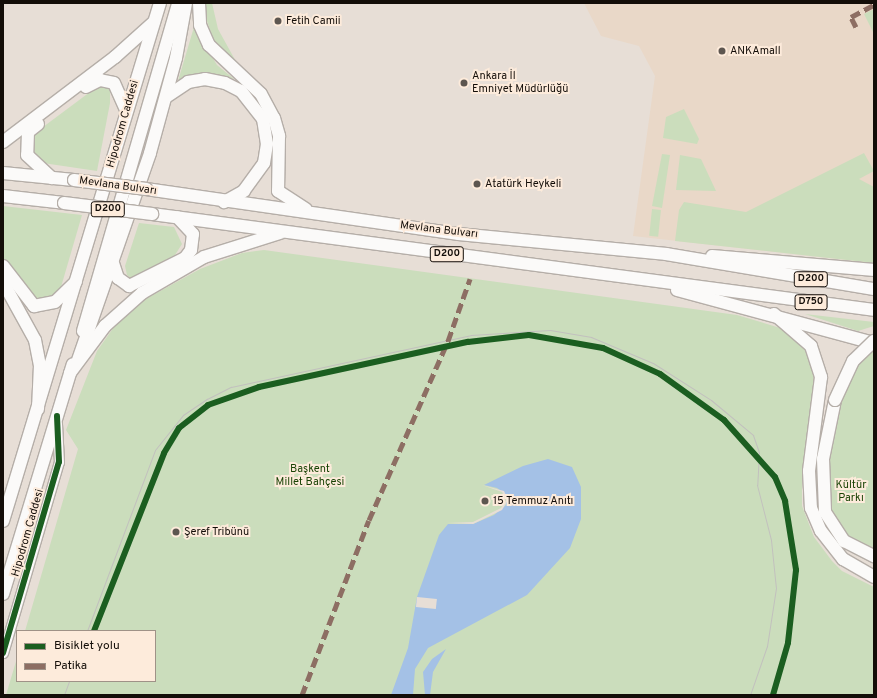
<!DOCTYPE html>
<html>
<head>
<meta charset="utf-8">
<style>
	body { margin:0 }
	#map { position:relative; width:877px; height:698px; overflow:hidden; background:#e7ded6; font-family:Overpass,sans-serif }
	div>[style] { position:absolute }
	.built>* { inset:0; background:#e9d8c8 }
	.green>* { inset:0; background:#cbddbc; transform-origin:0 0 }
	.water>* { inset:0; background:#a4c1e6 }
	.pier>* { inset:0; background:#e7ded6; transform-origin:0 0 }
	.roads { filter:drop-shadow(1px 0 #b5aea8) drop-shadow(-1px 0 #b5aea8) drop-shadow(0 1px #b5aea8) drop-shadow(0 -1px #b5aea8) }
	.tertiary>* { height:9px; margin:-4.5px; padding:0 4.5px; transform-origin:4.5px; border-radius:4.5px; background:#fbfaf9 }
	.primary>* { height:12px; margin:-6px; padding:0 6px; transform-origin:6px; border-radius:6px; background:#fbfaf9 }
	.trunk>* { height:12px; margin:-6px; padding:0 6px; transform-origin:6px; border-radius:6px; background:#fbfaf9 }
	.tram>* { height:1px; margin:-0.5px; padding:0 0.5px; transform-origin:0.5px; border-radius:0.5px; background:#c2c0be }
	.bridges { filter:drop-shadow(1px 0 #b5aea8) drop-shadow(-1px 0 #b5aea8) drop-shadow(0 1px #b5aea8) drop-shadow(0 -1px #b5aea8) }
	.trunk-bridge>* { height:12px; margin:-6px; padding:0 6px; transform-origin:6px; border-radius:6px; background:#fbfaf9 }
	.quiet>* { height:5px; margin-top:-2.5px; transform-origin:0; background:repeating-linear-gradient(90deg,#8d6e63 0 10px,transparent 0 15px) }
	.cycleway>* { height:6px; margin:-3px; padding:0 3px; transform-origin:3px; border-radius:3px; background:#1b5e20 }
	.dots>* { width:11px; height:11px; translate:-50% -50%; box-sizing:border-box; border:2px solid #fdebdb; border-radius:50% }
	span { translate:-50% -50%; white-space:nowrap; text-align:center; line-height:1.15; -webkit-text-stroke:4px #fdebdb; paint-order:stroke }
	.shield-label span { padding:1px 3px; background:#fdebdb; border:1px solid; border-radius:3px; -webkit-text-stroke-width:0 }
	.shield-label { font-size:10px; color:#130d08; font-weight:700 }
	.poi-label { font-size:11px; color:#130d08 }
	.left { translate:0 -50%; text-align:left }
	.street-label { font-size:11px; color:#130d08 }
	.park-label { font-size:11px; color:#194305 }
	.frame { position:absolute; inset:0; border:4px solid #130d08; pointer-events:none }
	.legend { position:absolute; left:16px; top:630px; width:140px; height:52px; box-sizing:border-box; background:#fdebdb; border:1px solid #9f9287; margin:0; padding:5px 7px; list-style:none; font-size:12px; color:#130d08 }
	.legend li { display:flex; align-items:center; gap:8px; height:20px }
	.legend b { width:20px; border:1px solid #9f9287 }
</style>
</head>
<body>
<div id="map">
	<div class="built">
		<div style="clip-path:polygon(584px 3px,874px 3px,874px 263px,633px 236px,655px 76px,639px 46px,601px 36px)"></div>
	</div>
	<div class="green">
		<div style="clip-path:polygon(204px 3px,212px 3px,218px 29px,239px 67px,214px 42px,205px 15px)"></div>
		<div style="clip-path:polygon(874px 9px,874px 34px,864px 14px)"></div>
		<div style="clip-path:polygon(194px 27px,217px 65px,234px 79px,201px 74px,178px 81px)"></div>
		<div style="clip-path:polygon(103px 86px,110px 89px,110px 103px,97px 171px,43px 163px,31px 147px,35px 133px,94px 89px)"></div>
		<div style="clip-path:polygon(684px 109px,699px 139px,697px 144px,663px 138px,666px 117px)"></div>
		<div style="clip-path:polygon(864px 153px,874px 171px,859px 179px,874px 187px,874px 263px,675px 241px,679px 210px,684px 202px,746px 212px)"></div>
		<div style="clip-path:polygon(662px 154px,670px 155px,662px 208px,652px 206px)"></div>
		<div style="clip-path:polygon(680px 155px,701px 159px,716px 191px,676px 190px)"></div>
		<div style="clip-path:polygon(3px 206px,82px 215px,61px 287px,54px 298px,38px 302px,28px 296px,3px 259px)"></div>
		<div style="left:652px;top:209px;width:9px;height:27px;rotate:6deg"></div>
		<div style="clip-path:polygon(139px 223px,174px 227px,182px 244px,175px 255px,132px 279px,127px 275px,125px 266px)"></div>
		<div style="clip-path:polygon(264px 250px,737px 315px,787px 330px,809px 355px,815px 385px,802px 470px,802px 506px,814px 537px,832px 561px,842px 571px,874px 587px,874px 695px,6px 695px,17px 658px,17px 681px,155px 681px,155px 631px,25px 631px,78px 449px,66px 430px,97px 351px,126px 310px,200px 269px,242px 253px)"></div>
		<div style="clip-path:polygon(805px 314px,874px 322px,874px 326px,858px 331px)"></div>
		<div style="clip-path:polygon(868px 352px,874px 352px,874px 550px,848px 538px,831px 511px,827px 474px,842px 401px,856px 369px)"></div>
	</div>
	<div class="water">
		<div style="clip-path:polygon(548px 459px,572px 467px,581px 487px,581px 519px,570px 548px,527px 595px,428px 648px,415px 669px,413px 695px,391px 695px,408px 648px,417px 597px,439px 535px,448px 524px,473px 524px,494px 515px,506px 505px,507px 496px,497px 488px,484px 485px,523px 466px)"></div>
		<div style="clip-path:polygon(446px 649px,433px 672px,430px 695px,425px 695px,423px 672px,432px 659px)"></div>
	</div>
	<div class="pier">
		<div style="clip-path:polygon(482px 485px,504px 491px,508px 500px,502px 510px,473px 524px,446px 523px,473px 522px,501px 508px,506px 500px,502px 492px)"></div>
		<div style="left:417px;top:597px;width:20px;height:10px;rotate:6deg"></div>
	</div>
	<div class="roads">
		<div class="tertiary">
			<div style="left:3px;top:653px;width:199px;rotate:-73.7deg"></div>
			<div style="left:59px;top:462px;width:39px;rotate:-93deg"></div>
		</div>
		<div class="primary">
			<div style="left:83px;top:331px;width:341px;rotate:-73.8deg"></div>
			<div style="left:3px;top:521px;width:541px;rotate:-73.14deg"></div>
			<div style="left:3px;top:594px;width:240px;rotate:-73.1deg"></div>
		</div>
		<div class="trunk">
			<div style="left:199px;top:3px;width:22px;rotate:87deg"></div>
			<div style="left:200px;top:25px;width:22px;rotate:66deg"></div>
			<div style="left:209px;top:45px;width:71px;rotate:43.3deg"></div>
			<div style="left:261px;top:94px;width:27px;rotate:62deg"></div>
			<div style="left:274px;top:118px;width:19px;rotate:74deg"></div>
			<div style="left:279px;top:136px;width:55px;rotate:91deg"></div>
			<div style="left:278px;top:191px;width:33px;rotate:33deg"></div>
			<div style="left:86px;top:87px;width:16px;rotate:-27deg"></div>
			<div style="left:100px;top:80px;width:14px;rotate:12deg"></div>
			<div style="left:114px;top:83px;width:30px;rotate:66deg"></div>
			<div style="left:166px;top:97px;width:27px;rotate:-34deg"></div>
			<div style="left:188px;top:82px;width:17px;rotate:-10deg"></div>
			<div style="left:205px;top:79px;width:20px;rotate:11deg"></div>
			<div style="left:225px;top:83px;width:18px;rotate:27deg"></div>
			<div style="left:241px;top:91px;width:36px;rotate:52deg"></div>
			<div style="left:263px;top:119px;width:25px;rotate:81deg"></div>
			<div style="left:267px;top:144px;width:19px;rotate:99deg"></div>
			<div style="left:264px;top:163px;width:34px;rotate:126deg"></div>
			<div style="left:244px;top:191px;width:23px;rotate:151deg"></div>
			<div style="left:38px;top:124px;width:13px;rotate:141deg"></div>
			<div style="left:28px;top:132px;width:23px;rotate:92deg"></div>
			<div style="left:27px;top:155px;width:34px;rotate:43deg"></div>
			<div style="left:3px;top:142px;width:141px;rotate:-37.2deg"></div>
			<div style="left:115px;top:57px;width:52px;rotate:-41.9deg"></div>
			<div style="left:3px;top:173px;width:71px;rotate:5.6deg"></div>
			<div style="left:146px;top:189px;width:316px;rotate:8.2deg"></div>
			<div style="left:459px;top:234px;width:208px;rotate:5.5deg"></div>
			<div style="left:666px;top:254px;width:211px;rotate:9.6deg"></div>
			<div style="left:3px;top:196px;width:61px;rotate:6.5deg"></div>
			<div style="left:152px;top:214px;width:728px;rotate:7.57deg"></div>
			<div style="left:712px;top:256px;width:163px;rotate:4.9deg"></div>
			<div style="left:113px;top:263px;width:16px;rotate:72deg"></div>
			<div style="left:118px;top:278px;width:14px;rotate:36deg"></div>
			<div style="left:129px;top:286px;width:63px;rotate:-26.6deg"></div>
			<div style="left:185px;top:258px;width:10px;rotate:-53deg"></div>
			<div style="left:191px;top:250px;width:16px;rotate:-83deg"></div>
			<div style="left:193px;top:234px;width:23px;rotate:-133deg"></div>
			<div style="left:3px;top:266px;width:51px;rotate:52.2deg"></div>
			<div style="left:34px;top:306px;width:21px;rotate:-11deg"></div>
			<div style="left:55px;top:302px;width:29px;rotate:-44deg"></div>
			<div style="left:3px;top:282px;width:66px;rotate:61.1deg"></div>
			<div style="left:35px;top:340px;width:25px;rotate:79deg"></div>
			<div style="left:40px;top:365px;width:44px;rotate:92.6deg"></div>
			<div style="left:677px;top:290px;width:204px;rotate:15.1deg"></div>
			<div style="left:774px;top:314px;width:49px;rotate:40.9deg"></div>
			<div style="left:811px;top:346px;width:33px;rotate:72deg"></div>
			<div style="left:821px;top:377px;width:95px;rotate:97.3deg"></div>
			<div style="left:809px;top:471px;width:37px;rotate:87deg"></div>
			<div style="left:811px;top:508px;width:25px;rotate:67deg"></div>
			<div style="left:821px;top:531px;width:36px;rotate:52deg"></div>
			<div style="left:843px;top:559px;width:36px;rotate:30deg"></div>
			<div style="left:78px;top:360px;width:219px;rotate:-70.8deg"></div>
			<div style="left:150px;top:153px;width:98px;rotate:-74.7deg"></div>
			<div style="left:176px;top:58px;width:56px;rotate:-79.7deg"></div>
			<div style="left:70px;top:373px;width:59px;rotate:-53.3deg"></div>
			<div style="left:105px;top:326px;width:50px;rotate:-41.7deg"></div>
			<div style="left:142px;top:293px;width:72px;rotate:-30.1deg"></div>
			<div style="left:204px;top:257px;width:80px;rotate:-17.5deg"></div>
			<div style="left:835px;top:400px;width:60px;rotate:101.5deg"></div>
			<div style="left:823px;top:459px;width:53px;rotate:87.8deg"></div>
			<div style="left:825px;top:512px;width:35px;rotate:57deg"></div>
			<div style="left:844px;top:541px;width:34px;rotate:27deg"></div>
		</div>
	</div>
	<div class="tram">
		<div style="left:87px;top:631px;width:193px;rotate:-69.4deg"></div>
		<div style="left:155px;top:450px;width:45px;rotate:-51.3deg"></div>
		<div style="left:183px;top:415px;width:29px;rotate:-34deg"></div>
		<div style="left:207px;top:399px;width:27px;rotate:-27deg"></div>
		<div style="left:231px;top:387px;width:246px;rotate:-12.2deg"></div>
		<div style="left:471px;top:335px;width:79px;rotate:-3.6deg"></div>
		<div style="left:550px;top:330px;width:42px;rotate:9.7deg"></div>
		<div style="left:591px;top:337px;width:67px;rotate:22.8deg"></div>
		<div style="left:653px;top:363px;width:69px;rotate:32.5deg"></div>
		<div style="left:711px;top:400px;width:55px;rotate:39.8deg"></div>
		<div style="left:753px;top:435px;width:18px;rotate:71deg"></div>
		<div style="left:759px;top:452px;width:33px;rotate:93deg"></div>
		<div style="left:757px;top:485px;width:57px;rotate:75.7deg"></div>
		<div style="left:771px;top:540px;width:48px;rotate:84.1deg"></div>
		<div style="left:776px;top:588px;width:59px;rotate:98.8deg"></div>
		<div style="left:767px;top:646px;width:52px;rotate:109.1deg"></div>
		<div style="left:64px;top:695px;width:15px;rotate:-70deg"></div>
	</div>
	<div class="bridges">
		<div class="trunk-bridge">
			<div style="left:74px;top:180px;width:73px;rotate:7.1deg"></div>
			<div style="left:64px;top:203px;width:89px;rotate:7.1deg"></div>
			<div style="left:835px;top:400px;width:43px;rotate:-65.2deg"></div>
			<div style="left:853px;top:361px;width:29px;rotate:-44deg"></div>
		</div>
	</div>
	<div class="quiet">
		<div style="left:856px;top:27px;width:11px;rotate:-117deg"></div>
		<div style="left:851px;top:17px;width:26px;rotate:-28deg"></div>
		<div style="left:302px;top:695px;width:187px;rotate:-69.1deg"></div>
		<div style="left:369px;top:520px;width:196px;rotate:-66.2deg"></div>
		<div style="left:448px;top:341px;width:66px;rotate:-70.5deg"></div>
	</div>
	<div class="cycleway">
		<div style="left:94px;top:631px;width:191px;rotate:-68.5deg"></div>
		<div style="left:164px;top:453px;width:29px;rotate:-59deg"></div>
		<div style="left:179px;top:428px;width:37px;rotate:-38deg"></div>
		<div style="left:208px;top:405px;width:54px;rotate:-19.4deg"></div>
		<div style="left:259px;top:387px;width:214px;rotate:-12.2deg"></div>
		<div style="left:468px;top:342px;width:61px;rotate:-6.5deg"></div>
		<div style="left:529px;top:335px;width:75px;rotate:10deg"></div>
		<div style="left:603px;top:348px;width:63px;rotate:24.5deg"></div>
		<div style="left:660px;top:374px;width:79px;rotate:35.7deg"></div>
		<div style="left:724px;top:420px;width:76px;rotate:48.2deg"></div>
		<div style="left:775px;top:477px;width:26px;rotate:67deg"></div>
		<div style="left:785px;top:501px;width:70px;rotate:80.9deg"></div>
		<div style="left:796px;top:570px;width:73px;rotate:96.3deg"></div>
		<div style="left:788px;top:643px;width:54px;rotate:106.1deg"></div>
		<div style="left:3px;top:653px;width:199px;rotate:-73.7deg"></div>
		<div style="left:59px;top:462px;width:46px;rotate:-92.5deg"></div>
	</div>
	<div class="dots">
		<div style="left:278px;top:21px;background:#5d5650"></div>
		<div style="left:722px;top:51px;background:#5d5650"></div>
		<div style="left:464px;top:83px;background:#5d5650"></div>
		<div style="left:477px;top:184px;background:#5d5650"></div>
		<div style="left:485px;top:501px;background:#5d5650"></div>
		<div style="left:176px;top:532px;background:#5d5650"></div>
	</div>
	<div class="shield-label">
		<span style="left:108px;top:209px">D200</span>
		<span style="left:447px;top:254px">D200</span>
		<span style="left:811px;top:279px">D200</span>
		<span style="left:811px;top:302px">D750</span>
	</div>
	<div class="poi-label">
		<span class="left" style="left:286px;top:21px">Fetih Camii</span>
		<span class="left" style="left:730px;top:51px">ANKAmall</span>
		<span class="left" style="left:472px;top:83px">Ankara İl<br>Emniyet Müdürlüğü</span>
		<span class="left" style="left:485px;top:184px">Atatürk Heykeli</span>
		<span class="left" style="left:493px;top:501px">15 Temmuz Anıtı</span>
		<span class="left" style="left:184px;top:532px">Şeref Tribünü</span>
	</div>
	<div class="street-label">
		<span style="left:123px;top:124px;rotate:-74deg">Hipodrom Caddesi</span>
		<span style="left:118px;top:186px;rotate:8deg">Mevlana Bulvarı</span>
		<span style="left:439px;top:230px;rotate:7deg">Mevlana Bulvarı</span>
		<span style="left:28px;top:533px;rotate:-74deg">Hipodrom Caddesi</span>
	</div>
	<div class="park-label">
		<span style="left:310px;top:476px">Başkent<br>Millet Bahçesi</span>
		<span style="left:851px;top:492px">Kültür<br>Parkı</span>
	</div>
	<div class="frame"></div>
	<ul class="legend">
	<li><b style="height:5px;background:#1b5e20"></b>Bisiklet yolu</li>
	<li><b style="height:5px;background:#8d6e63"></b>Patika</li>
	</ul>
</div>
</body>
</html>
